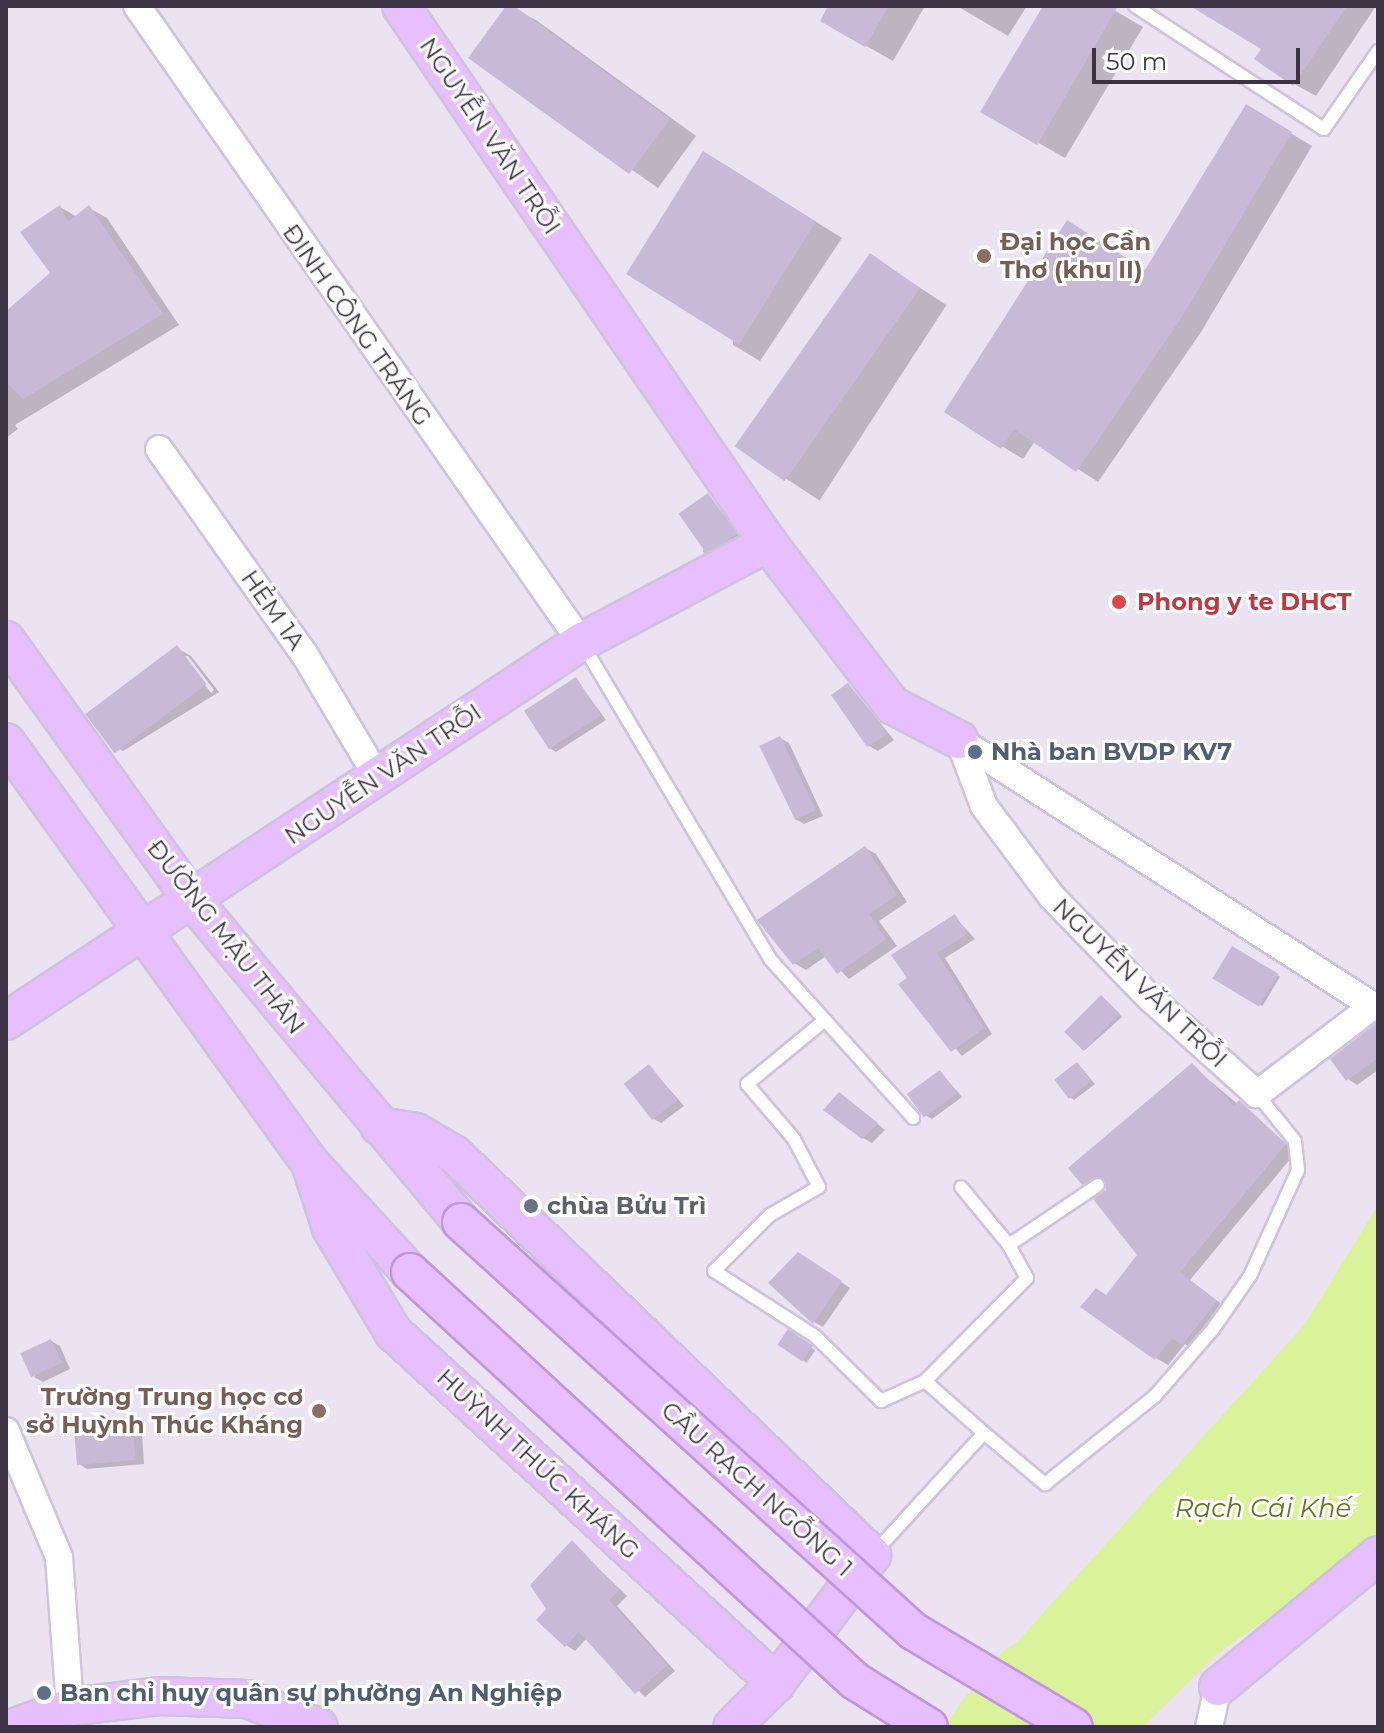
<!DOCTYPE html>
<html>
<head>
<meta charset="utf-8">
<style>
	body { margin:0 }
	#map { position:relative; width:1384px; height:1733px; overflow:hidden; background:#ebe2f2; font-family:Montserrat,sans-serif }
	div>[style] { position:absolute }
	.water>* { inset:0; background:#daf39b }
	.shadow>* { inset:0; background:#0003; transform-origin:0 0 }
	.building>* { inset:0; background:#c8bad7; transform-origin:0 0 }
	.roads { filter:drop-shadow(2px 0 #cfc2dc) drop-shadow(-2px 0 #cfc2dc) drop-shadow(0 2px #cfc2dc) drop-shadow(0 -2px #cfc2dc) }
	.lane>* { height:12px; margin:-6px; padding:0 6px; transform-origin:6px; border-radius:6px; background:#fff }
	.street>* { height:26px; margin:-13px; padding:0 13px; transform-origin:13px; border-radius:13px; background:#fff }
	.secondary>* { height:36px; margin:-18px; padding:0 18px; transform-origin:18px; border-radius:18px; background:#e7bfff }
	.bridges { filter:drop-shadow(2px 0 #c196de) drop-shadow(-2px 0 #c196de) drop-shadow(0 2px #c196de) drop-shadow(0 -2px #c196de) }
	.secondary-bridge>* { height:36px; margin:-18px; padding:0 18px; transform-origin:18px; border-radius:18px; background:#e7bfff }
	.dots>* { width:22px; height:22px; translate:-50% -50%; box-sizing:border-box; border:4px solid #fff; border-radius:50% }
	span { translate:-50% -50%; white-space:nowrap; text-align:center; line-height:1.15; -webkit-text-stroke:6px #fff; paint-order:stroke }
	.street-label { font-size:24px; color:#3b3344 }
	.education-label { font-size:24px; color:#785e54; font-weight:700 }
	.left { translate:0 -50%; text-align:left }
	.right { translate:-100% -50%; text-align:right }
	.health-label { font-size:24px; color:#be3a42; font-weight:700 }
	.service-label { font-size:24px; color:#4e5e75; font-weight:700 }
	.worship-label { font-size:24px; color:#5b616d; font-weight:700 }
	.water-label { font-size:26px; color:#607a20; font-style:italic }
	.frame { position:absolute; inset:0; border:8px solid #3b3344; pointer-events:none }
	.scale { position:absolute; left:1092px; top:48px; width:208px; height:36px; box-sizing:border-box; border:4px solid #3b3344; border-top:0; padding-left:10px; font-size:24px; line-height:28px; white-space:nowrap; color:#3b3344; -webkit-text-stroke:6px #fff; paint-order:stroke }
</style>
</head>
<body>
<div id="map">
	<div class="water">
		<div style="clip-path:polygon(1378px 1205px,1378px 1542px,1217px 1654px,1143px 1727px,944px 1727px,992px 1660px,1017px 1642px,1305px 1324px)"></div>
	</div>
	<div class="shadow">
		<div style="clip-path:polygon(508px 6px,536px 20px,696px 136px,658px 188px,471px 57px)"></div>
		<div style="clip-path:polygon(831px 6px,925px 6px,893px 61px,822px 21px)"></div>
		<div style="clip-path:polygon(957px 6px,1027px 6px,1008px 36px)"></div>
		<div style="clip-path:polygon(1045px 6px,1107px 6px,1143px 27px,1065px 158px,983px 111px)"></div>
		<div style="clip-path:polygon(1194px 6px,1376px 6px,1316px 96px,1294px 84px,1264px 48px)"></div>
		<div style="clip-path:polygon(1247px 107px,1312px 146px,1201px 332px,1098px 482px,1035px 441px,1023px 459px,946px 412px,1146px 271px)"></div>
		<div style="clip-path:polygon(731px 169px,842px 238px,760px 361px,733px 345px)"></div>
		<div style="clip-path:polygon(60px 207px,77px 217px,89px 208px,107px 218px,179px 325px,15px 425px,18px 429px,6px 438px,6px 314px,53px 274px)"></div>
		<div style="left:871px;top:256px;width:90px;height:233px;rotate:33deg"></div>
		<div style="clip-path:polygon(708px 495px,744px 540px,712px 557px,703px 552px)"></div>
		<div style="clip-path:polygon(evenodd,177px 648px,191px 656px,219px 692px,123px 751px,108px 743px,177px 648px,183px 656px,188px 656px,214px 690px,211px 693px,183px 656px)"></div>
		<div style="clip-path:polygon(576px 679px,606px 720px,556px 752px,549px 748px)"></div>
		<div style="clip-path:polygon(849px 685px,894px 740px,878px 751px,869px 746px)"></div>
		<div style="clip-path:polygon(780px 738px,789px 743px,823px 816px,804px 824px,795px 819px)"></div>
		<div style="clip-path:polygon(865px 848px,876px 854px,907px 902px,879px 921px,897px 946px,849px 979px,826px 956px,806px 970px,794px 963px)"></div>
		<div style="clip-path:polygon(955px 917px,975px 939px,945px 958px,992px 1034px,962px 1056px,901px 985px)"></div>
		<div style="left:1232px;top:948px;width:56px;height:34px;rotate:31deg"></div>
		<div style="clip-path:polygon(1102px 997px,1122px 1017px,1085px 1050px,1081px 1048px)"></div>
		<div style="clip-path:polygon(1378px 1025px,1378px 1070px,1357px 1085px,1348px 1079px)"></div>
		<div style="clip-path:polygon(1078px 1064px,1095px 1084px,1074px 1100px,1070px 1097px)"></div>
		<div style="clip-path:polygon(649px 1066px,684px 1106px,661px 1123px,652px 1118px)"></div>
		<div style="clip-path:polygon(1192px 1066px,1296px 1152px,1190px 1280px,1228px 1309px,1195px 1350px,1185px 1344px,1168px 1365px,1156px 1358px,1107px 1297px,1140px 1255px,1107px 1183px,1095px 1190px,1083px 1183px)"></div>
		<div style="clip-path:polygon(940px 1072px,962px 1097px,932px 1119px,925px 1115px)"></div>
		<div style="clip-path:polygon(848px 1100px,885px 1130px,872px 1143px,863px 1138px)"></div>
		<div style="clip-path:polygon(808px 1259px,850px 1288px,823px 1327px,814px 1322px)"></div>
		<div style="left:789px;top:1332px;width:32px;height:15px;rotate:35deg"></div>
		<div style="clip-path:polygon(51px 1341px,60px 1346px,70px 1369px,43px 1382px,34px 1377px)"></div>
		<div style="clip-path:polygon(133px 1430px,142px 1435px,144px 1464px,87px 1469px,78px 1463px)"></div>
		<div style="clip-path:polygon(572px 1543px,627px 1596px,617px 1606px,675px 1671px,645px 1697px,587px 1638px,575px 1651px,566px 1645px)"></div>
	</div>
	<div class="building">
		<div style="clip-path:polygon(506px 6px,514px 6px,670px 119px,629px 174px,468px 58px)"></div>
		<div style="clip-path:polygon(828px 6px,889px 6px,865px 47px,820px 21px)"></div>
		<div style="clip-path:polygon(1043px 6px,1118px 6px,1037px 145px,980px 112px)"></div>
		<div style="clip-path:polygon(1190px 6px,1347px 6px,1293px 86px,1254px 59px,1261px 49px)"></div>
		<div style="clip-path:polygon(1246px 104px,1292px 132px,1180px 320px,1076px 472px,1014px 429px,1001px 449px,944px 412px,1067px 220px,1145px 270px)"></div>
		<div style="left:703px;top:151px;width:133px;height:145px;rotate:32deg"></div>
		<div style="clip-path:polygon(60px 205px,68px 222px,89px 205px,163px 314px,23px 399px,6px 382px,6px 311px,50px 273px,20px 232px)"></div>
		<div style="left:870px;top:253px;width:61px;height:236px;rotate:35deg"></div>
		<div style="left:708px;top:493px;width:50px;height:36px;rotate:55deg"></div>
		<div style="left:177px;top:645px;width:49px;height:115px;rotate:53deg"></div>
		<div style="left:576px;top:677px;width:46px;height:62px;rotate:57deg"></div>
		<div style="clip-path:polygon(848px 683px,887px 734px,867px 747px,831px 695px)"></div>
		<div style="left:780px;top:736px;width:82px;height:23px;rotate:64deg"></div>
		<div style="clip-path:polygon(865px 846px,897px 895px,869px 914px,886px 939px,837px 974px,818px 948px,793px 965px,757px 920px)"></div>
		<div style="clip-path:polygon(955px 914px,967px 934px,937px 953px,984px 1028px,951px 1052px,898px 984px,907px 978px,891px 955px)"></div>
		<div style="left:1232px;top:946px;width:54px;height:38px;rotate:31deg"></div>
		<div style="left:1101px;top:995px;width:27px;height:52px;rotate:45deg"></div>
		<div style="clip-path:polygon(1378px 1022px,1378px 1058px,1346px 1081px,1330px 1059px)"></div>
		<div style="left:1077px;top:1062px;width:24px;height:29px;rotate:52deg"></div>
		<div style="clip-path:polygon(1192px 1063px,1234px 1106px,1239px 1100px,1286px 1144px,1180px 1272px,1217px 1301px,1182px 1345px,1172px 1338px,1155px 1360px,1080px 1307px,1096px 1288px,1106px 1295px,1137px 1255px,1093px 1199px,1106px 1190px,1105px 1179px,1097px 1176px,1082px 1185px,1068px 1168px)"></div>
		<div style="left:649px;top:1064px;width:46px;height:32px;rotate:52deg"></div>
		<div style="left:940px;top:1070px;width:29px;height:41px;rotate:54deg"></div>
		<div style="clip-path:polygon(839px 1092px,878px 1123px,862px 1139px,823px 1110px)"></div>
		<div style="clip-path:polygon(798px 1252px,842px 1281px,813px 1324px,768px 1283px)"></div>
		<div style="left:788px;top:1329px;width:30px;height:19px;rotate:34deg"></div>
		<div style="left:51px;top:1339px;width:26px;height:34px;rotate:65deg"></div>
		<div style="left:133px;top:1428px;width:32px;height:59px;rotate:85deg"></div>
		<div style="clip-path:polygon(572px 1540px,619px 1590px,609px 1600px,667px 1665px,635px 1694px,579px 1632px,565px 1647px,536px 1620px,546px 1609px,530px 1585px)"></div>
	</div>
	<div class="roads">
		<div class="lane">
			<div style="left:1135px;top:6px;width:225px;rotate:33.1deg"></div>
			<div style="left:1324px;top:129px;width:95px;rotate:-55.3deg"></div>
			<div style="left:583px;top:645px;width:365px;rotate:59.2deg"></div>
			<div style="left:770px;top:959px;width:214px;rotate:48deg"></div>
			<div style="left:825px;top:1020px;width:101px;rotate:140.6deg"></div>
			<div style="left:747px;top:1084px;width:72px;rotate:49.5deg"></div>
			<div style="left:794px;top:1139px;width:54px;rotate:62.5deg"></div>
			<div style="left:819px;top:1187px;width:56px;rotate:150.3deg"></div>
			<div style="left:770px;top:1215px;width:79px;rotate:135deg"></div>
			<div style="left:714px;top:1271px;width:120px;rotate:32.8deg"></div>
			<div style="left:815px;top:1336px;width:93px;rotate:44.6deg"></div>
			<div style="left:881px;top:1401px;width:48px;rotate:-24.4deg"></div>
			<div style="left:925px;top:1381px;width:145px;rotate:-45.3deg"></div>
			<div style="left:1027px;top:1278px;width:38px;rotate:-119deg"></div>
			<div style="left:1009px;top:1245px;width:75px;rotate:-129.6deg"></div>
			<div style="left:1009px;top:1245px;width:107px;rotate:-34deg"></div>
			<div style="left:925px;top:1381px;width:79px;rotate:41.4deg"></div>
			<div style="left:875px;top:1552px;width:161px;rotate:-47.5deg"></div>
			<div style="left:984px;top:1433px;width:80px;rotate:39.9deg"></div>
			<div style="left:1045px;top:1484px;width:141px;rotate:-38.7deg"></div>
			<div style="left:1155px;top:1396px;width:89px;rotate:-49.1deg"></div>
			<div style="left:1213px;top:1329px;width:65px;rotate:-55.1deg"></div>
			<div style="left:1250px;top:1276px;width:116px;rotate:-65.6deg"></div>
			<div style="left:1298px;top:1170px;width:29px;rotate:-96deg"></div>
			<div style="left:1295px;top:1141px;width:60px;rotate:-129deg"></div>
		</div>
		<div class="street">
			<div style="left:137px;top:6px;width:776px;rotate:55.08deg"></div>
			<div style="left:159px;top:449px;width:252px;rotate:54.7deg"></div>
			<div style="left:305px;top:655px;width:143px;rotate:59.3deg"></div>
			<div style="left:959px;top:740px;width:492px;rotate:32.7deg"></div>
			<div style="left:1373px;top:1006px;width:146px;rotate:142.8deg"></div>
			<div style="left:1257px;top:1094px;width:142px;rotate:-138.1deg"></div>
			<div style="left:1151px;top:999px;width:142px;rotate:-134.1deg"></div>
			<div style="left:1052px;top:897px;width:114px;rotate:-126.8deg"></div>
			<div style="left:984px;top:806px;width:71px;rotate:-110.7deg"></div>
			<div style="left:6px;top:1431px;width:137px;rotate:67.2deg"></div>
			<div style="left:59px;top:1557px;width:150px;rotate:85.8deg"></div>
			<div style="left:1209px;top:1727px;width:41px;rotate:-77.3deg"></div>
		</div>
		<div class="secondary">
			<div style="left:401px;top:6px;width:650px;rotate:55.65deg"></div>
			<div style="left:768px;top:543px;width:204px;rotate:52.6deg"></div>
			<div style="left:892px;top:705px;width:76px;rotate:27.6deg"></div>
			<div style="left:6px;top:640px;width:321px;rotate:54.4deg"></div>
			<div style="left:193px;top:901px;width:418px;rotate:50.1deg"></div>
			<div style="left:6px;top:742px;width:519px;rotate:54.17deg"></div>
			<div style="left:310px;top:1163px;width:148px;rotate:47.5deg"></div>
			<div style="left:6px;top:1021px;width:689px;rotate:-33.39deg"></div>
			<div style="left:581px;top:642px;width:212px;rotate:-27.9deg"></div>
			<div style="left:379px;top:1126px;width:37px;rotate:9deg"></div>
			<div style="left:416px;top:1132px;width:45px;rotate:30.5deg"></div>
			<div style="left:455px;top:1155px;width:578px;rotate:43.81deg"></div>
			<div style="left:872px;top:1555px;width:160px;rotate:126.9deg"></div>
			<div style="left:776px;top:1683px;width:62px;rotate:135deg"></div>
			<div style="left:310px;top:1163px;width:68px;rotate:72.1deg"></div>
			<div style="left:331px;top:1228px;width:121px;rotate:59.2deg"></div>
			<div style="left:393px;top:1332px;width:520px;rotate:42.5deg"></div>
			<div style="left:1218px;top:1687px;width:207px;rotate:-39.5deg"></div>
			<div style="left:15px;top:1727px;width:59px;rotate:-20deg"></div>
			<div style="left:70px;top:1707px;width:90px;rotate:-7deg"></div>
			<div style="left:159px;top:1696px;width:88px;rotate:2deg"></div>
			<div style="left:247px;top:1699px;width:77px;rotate:21.3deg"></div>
		</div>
	</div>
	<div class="bridges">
		<div class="secondary-bridge">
			<div style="left:461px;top:1222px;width:610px;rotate:42.14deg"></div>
			<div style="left:913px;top:1631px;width:187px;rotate:30.8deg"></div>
			<div style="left:410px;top:1272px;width:604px;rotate:42.59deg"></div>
			<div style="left:855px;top:1681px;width:87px;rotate:31.9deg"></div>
		</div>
	</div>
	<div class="dots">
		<div style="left:984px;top:256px;background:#8d6e63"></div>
		<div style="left:1119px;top:602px;background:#e0444e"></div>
		<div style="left:975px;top:752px;background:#5c6f8a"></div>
		<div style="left:531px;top:1206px;background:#6b7280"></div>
		<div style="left:319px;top:1411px;background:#8d6e63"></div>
		<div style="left:44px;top:1693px;background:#5c6f8a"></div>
	</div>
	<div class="street-label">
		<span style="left:490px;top:136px;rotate:56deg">NGUYỄN VĂN TRỖI</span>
		<span style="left:357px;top:325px;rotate:55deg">ĐINH CÔNG TRÁNG</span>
		<span style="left:273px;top:610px;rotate:55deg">HẺM 1A</span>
		<span style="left:383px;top:774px;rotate:-34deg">NGUYỄN VĂN TRỖI</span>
		<span style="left:226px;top:937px;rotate:52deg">ĐƯỜNG MẬU THÂN</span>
		<span style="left:1140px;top:983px;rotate:44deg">NGUYỄN VĂN TRỖI</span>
		<span style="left:538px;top:1464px;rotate:43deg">HUỲNH THÚC KHÁNG</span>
		<span style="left:757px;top:1489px;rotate:42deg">CẦU RẠCH NGỖNG 1</span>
	</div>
	<div class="education-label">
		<span class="left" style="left:1000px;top:256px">Đại học Cần<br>Thơ (khu II)</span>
		<span class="right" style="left:303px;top:1411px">Trường Trung học cơ<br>sở Huỳnh Thúc Kháng</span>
	</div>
	<div class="health-label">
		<span class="left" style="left:1137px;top:602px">Phong y te DHCT</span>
	</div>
	<div class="service-label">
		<span class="left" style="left:991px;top:752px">Nhà ban BVDP KV7</span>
		<span class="left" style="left:60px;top:1693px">Ban chỉ huy quân sự phường An Nghiệp</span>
	</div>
	<div class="worship-label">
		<span class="left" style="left:547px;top:1206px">chùa Bửu Trì</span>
	</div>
	<div class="water-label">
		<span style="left:1263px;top:1509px">Rạch Cái Khế</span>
	</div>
	<div class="frame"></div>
	<div class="scale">50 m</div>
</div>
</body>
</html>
